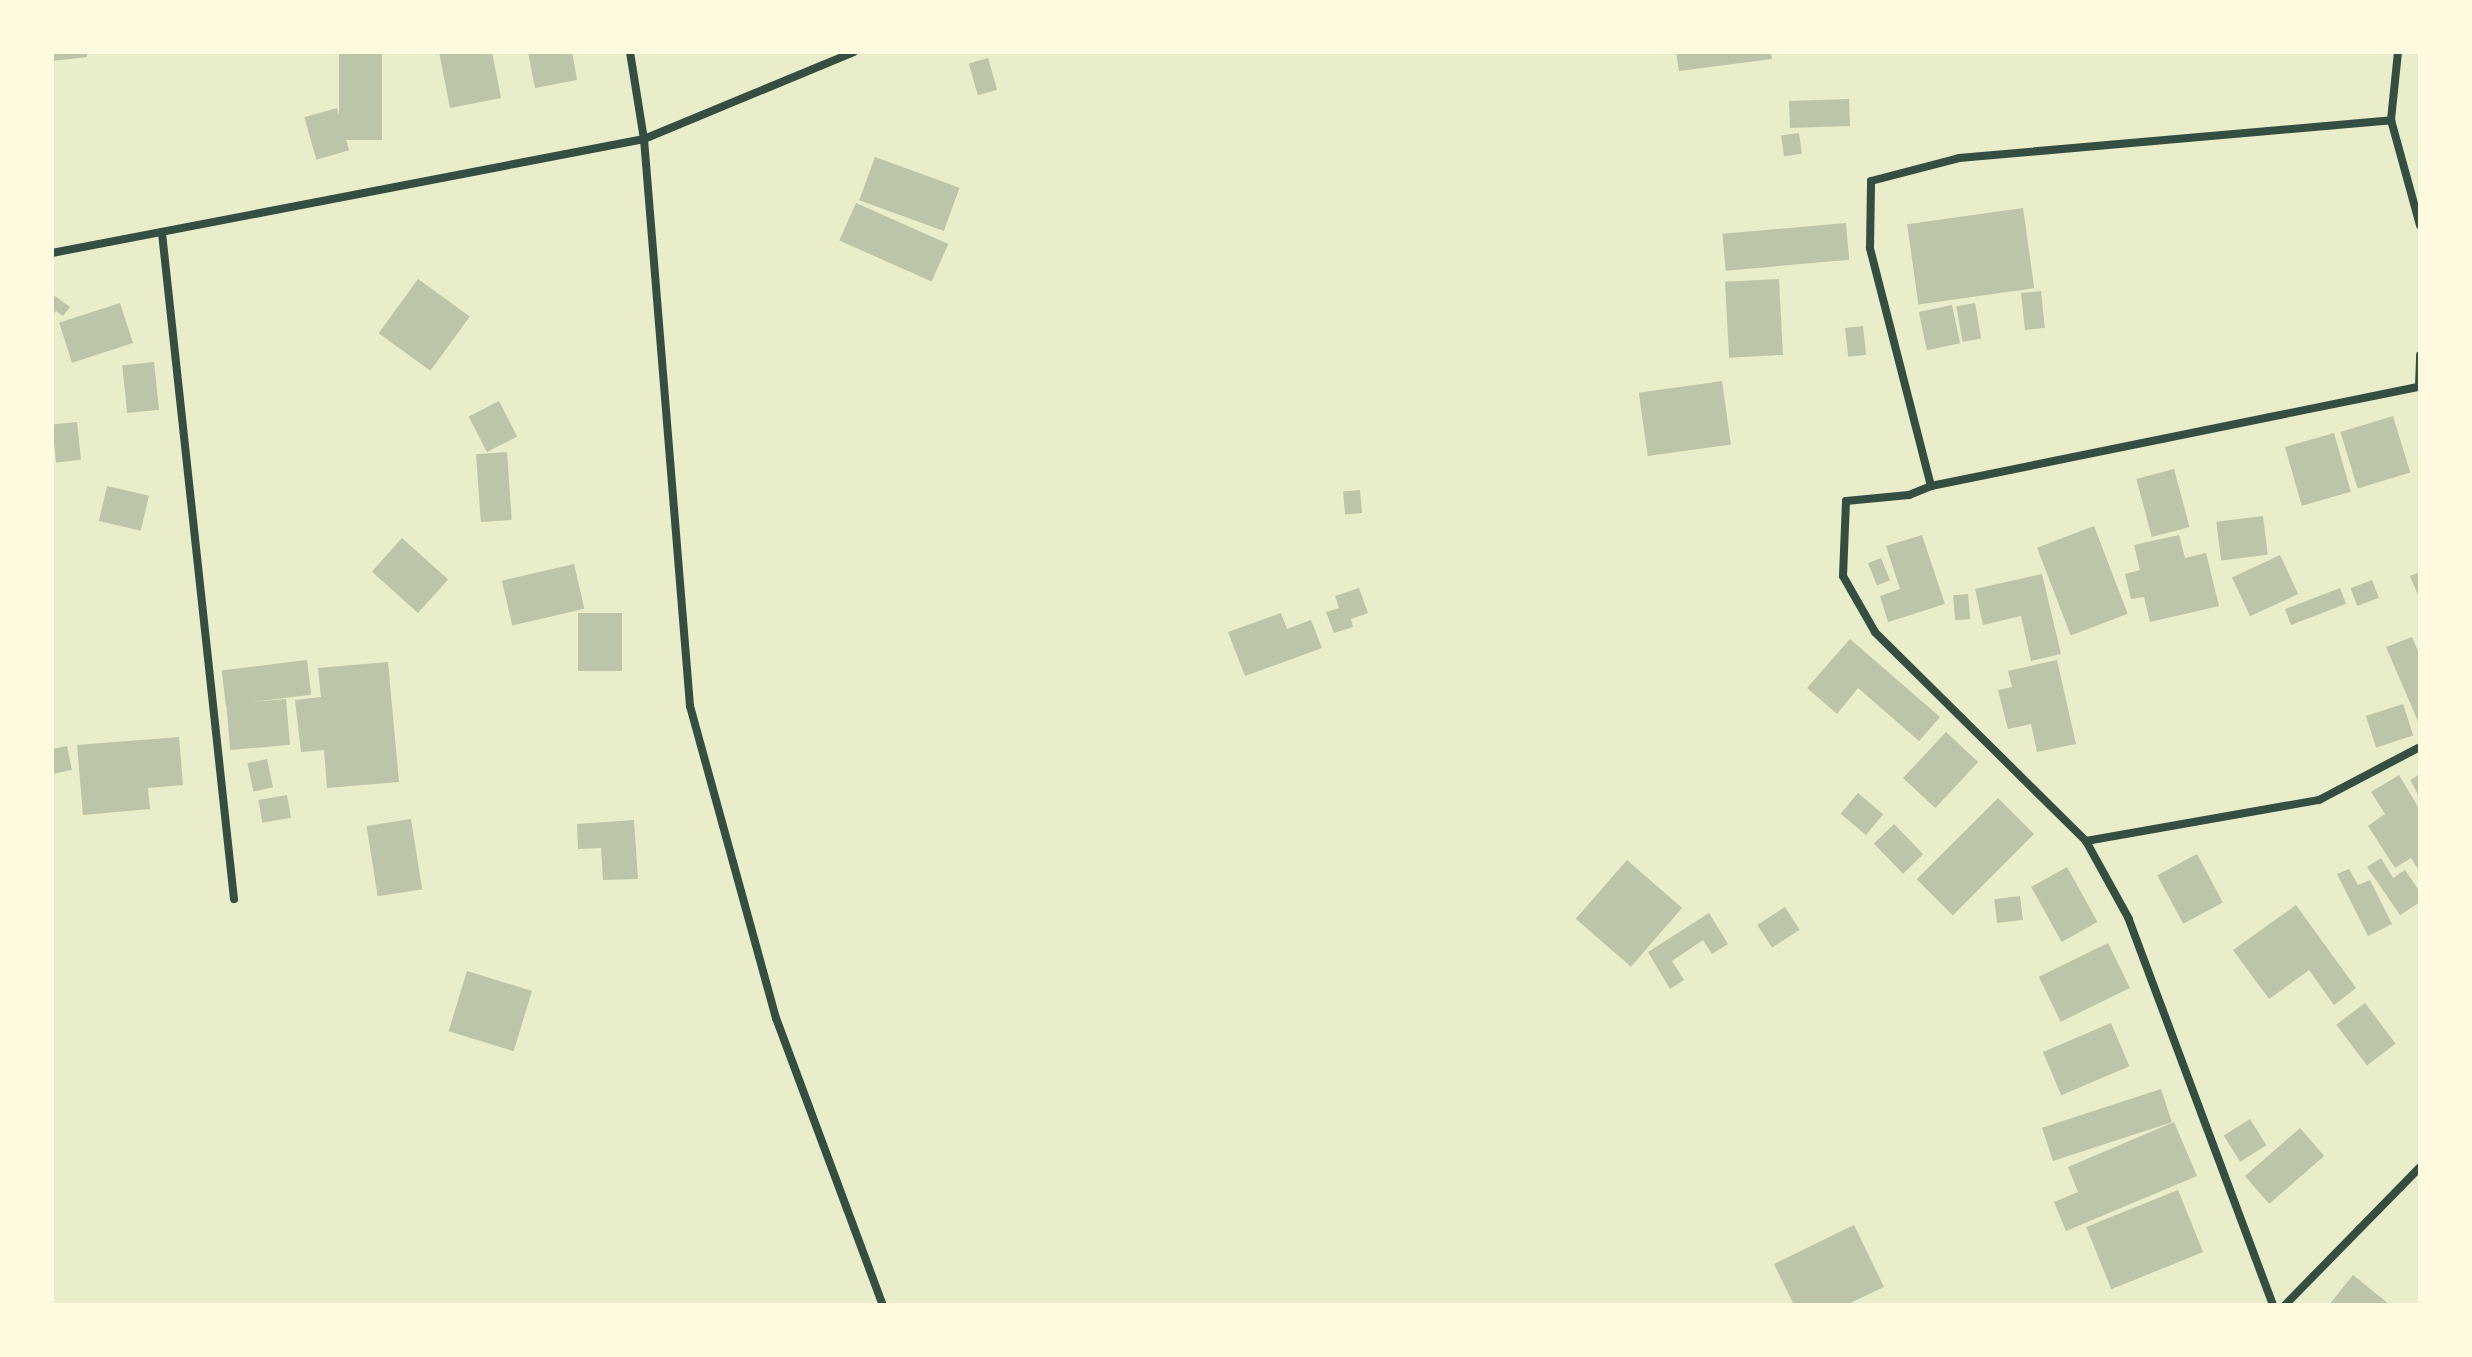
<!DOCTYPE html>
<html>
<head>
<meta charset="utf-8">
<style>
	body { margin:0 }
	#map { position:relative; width:2472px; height:1357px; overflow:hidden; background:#e9edc9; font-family:"Varela Round",sans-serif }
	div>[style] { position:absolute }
	.building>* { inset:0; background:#bcc5a7; transform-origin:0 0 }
	.minor>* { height:8px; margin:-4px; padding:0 4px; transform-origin:4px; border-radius:4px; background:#344e41 }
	span { translate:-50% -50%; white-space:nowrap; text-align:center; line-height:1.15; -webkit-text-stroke:8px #fefae0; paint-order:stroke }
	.frame { position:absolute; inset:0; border:54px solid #fefae0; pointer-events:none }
</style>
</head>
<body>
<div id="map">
	<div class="building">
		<div style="clip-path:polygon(52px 52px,87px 52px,87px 57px,52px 61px)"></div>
		<div style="left:339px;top:52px;width:43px;height:88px"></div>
		<div style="clip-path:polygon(439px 52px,492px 52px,501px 98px,450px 108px)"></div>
		<div style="clip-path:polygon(528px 52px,572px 52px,577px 80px,535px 88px)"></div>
		<div style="clip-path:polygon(1676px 52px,1771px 52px,1772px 59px,1679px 71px)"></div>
		<div style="left:988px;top:58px;width:33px;height:20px;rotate:74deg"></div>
		<div style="left:1849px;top:99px;width:27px;height:60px;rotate:88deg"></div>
		<div style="left:337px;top:108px;width:44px;height:34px;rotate:74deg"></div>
		<div style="left:1799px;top:133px;width:21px;height:18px;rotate:82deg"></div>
		<div style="left:875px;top:157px;width:90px;height:46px;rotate:20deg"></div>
		<div style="left:856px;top:203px;width:101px;height:41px;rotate:24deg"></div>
		<div style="left:2023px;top:208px;width:81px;height:117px;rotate:82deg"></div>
		<div style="left:1846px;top:223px;width:37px;height:124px;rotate:85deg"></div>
		<div style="left:418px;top:279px;width:64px;height:67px;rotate:36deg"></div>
		<div style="left:1779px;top:279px;width:76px;height:54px;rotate:87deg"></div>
		<div style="left:2041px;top:291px;width:37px;height:20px;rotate:84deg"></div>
		<div style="clip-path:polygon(52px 294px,70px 307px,63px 316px,56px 311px,52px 317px)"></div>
		<div style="left:120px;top:303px;width:42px;height:64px;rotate:72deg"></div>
		<div style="left:1975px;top:303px;width:36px;height:19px;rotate:80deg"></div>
		<div style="left:1952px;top:305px;width:39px;height:34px;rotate:78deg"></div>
		<div style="left:1863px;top:326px;width:29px;height:18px;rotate:84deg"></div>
		<div style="left:154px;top:362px;width:48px;height:32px;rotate:84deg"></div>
		<div style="left:1722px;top:381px;width:64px;height:84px;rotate:82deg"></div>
		<div style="left:499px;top:401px;width:40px;height:34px;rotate:63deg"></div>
		<div style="left:2393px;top:416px;width:59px;height:55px;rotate:73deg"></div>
		<div style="left:77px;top:422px;width:38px;height:25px;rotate:84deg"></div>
		<div style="left:2334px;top:433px;width:61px;height:51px;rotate:74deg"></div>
		<div style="left:507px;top:452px;width:68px;height:31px;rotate:86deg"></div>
		<div style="left:2174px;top:469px;width:60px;height:39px;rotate:75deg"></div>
		<div style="left:107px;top:486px;width:43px;height:36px;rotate:13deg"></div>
		<div style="left:1360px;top:490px;width:23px;height:17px;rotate:85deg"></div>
		<div style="left:2263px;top:516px;width:39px;height:47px;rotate:83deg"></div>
		<div style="left:2094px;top:526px;width:94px;height:61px;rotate:69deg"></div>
		<div style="clip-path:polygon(1922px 535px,1945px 604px,1888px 622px,1880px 596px,1900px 589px,1886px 546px)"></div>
		<div style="clip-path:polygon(2179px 535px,2185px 558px,2206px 553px,2219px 606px,2150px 622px,2144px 597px,2131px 599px,2125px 574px,2140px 570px,2134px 545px)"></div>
		<div style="left:402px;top:538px;width:62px;height:45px;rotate:42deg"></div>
		<div style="left:2280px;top:555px;width:43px;height:53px;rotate:65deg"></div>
		<div style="left:1881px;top:558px;width:24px;height:14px;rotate:68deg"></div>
		<div style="left:574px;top:564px;width:46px;height:74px;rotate:77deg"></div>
		<div style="clip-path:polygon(2420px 572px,2420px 600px,2410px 576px)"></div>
		<div style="clip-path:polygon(2042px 574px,2061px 654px,2031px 661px,2021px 616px,1983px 625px,1975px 589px)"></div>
		<div style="left:2372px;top:580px;width:19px;height:23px;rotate:69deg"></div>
		<div style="clip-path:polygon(1359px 588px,1368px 613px,1351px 619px,1353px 627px,1334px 633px,1326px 612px,1339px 608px,1335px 596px)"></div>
		<div style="left:2340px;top:588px;width:17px;height:59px;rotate:69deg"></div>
		<div style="left:1968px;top:594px;width:25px;height:15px;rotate:85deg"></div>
		<div style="left:578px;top:613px;width:44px;height:58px"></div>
		<div style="clip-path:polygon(1281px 613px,1287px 629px,1311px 620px,1322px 648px,1245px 676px,1228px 632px)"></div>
		<div style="clip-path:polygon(2412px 637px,2420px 656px,2420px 726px,2386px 647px)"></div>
		<div style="clip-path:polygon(1850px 639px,1940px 717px,1919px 741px,1858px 688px,1837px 714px,1807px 688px)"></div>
		<div style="left:307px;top:660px;width:35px;height:86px;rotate:83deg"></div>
		<div style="clip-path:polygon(2057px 660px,2076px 744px,2037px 752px,2031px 724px,2008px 729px,1998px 690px,2012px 687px,2008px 671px)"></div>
		<div style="clip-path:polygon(388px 662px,399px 782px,327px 788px,324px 750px,301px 752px,295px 700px,321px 697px,318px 668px)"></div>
		<div style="left:286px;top:699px;width:46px;height:60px;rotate:85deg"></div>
		<div style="left:2403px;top:704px;width:33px;height:39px;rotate:72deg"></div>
		<div style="left:1946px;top:732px;width:44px;height:63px;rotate:43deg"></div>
		<div style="clip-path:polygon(179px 737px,183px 785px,148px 788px,150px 809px,83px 815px,77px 745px)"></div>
		<div style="clip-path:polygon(67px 746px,72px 770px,52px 774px,52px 749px)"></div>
		<div style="left:267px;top:759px;width:29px;height:20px;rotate:78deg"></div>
		<div style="clip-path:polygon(2420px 774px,2420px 798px,2410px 780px)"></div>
		<div style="clip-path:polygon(2399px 775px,2420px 810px,2420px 872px,2411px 858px,2395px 868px,2368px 826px,2385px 814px,2371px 792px)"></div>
		<div style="left:1858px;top:793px;width:33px;height:27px;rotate:40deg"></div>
		<div style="left:287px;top:795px;width:23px;height:29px;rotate:80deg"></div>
		<div style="left:1998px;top:798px;width:51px;height:115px;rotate:45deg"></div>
		<div style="left:411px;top:819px;width:71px;height:45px;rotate:81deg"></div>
		<div style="clip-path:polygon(634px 820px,638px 879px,603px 880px,601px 848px,578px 849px,577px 824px)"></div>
		<div style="left:1894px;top:824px;width:42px;height:28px;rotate:46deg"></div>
		<div style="left:2197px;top:854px;width:55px;height:45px;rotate:62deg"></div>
		<div style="clip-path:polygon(2381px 858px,2393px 878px,2405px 870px,2420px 892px,2420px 902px,2400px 915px,2367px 867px)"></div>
		<div style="left:1627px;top:860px;width:73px;height:78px;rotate:41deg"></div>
		<div style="left:2067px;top:867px;width:63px;height:41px;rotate:61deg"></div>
		<div style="clip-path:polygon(2349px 869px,2358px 885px,2370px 880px,2392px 924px,2368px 936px,2337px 874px)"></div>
		<div style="left:2020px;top:896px;width:24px;height:26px;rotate:83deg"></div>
		<div style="clip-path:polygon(2296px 905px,2356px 988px,2334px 1005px,2309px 970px,2269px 999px,2233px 950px)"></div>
		<div style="left:1785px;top:907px;width:27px;height:33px;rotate:57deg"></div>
		<div style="clip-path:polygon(1709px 913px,1728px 944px,1712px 954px,1703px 940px,1672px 961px,1684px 980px,1670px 989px,1648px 952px)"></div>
		<div style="left:2108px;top:943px;width:50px;height:77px;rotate:64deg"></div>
		<div style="left:467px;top:971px;width:68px;height:63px;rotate:17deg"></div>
		<div style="left:2365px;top:1003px;width:51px;height:36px;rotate:53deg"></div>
		<div style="left:2111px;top:1023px;width:47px;height:74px;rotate:67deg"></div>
		<div style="left:2161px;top:1089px;width:35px;height:125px;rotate:72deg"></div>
		<div style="left:2250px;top:1119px;width:31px;height:31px;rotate:58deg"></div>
		<div style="clip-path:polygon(2174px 1122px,2197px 1176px,2066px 1231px,2054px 1202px,2078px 1192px,2068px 1167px)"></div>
		<div style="left:2300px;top:1128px;width:37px;height:73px;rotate:49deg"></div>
		<div style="left:2178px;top:1190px;width:67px;height:99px;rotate:68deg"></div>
		<div style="clip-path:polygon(1854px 1225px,1884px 1287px,1846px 1305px,1794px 1305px,1774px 1264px)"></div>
		<div style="clip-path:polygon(2353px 1275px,2390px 1305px,2329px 1305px)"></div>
	</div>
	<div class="minor">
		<div style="left:630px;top:52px;width:88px;rotate:80.9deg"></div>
		<div style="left:644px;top:139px;width:569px;rotate:85.36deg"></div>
		<div style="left:690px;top:706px;width:324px;rotate:74.6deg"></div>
		<div style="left:776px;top:1018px;width:306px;rotate:69.6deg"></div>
		<div style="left:2398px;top:52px;width:68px;rotate:95.9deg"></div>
		<div style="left:2391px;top:120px;width:109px;rotate:74.6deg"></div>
		<div style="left:162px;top:233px;width:670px;rotate:83.83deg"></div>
		<div style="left:52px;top:253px;width:603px;rotate:-10.9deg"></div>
		<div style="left:644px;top:139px;width:227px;rotate:-22.5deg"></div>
		<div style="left:1931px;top:486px;width:246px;rotate:-104.4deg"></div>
		<div style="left:1870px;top:248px;width:67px;rotate:-89.1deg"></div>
		<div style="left:1871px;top:181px;width:91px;rotate:-14.6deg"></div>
		<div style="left:1959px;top:158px;width:434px;rotate:-5deg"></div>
		<div style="left:2086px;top:841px;width:237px;rotate:-10deg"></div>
		<div style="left:2319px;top:800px;width:114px;rotate:-27.7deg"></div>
		<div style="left:2273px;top:1305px;width:412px;rotate:-110.5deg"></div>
		<div style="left:2129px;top:919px;width:89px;rotate:-118.9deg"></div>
		<div style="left:2086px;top:841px;width:297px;rotate:-135.3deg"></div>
		<div style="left:1875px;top:632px;width:64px;rotate:-119.7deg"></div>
		<div style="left:1843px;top:576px;width:75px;rotate:-87.7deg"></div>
		<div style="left:1846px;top:501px;width:63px;rotate:-5.4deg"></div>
		<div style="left:1909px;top:495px;width:24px;rotate:-22deg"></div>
		<div style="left:1931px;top:486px;width:498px;rotate:-11.5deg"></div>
		<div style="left:2419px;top:387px;width:32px;rotate:-88deg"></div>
		<div style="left:2285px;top:1305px;width:193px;rotate:-45.6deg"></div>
	</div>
	<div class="frame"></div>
</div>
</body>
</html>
